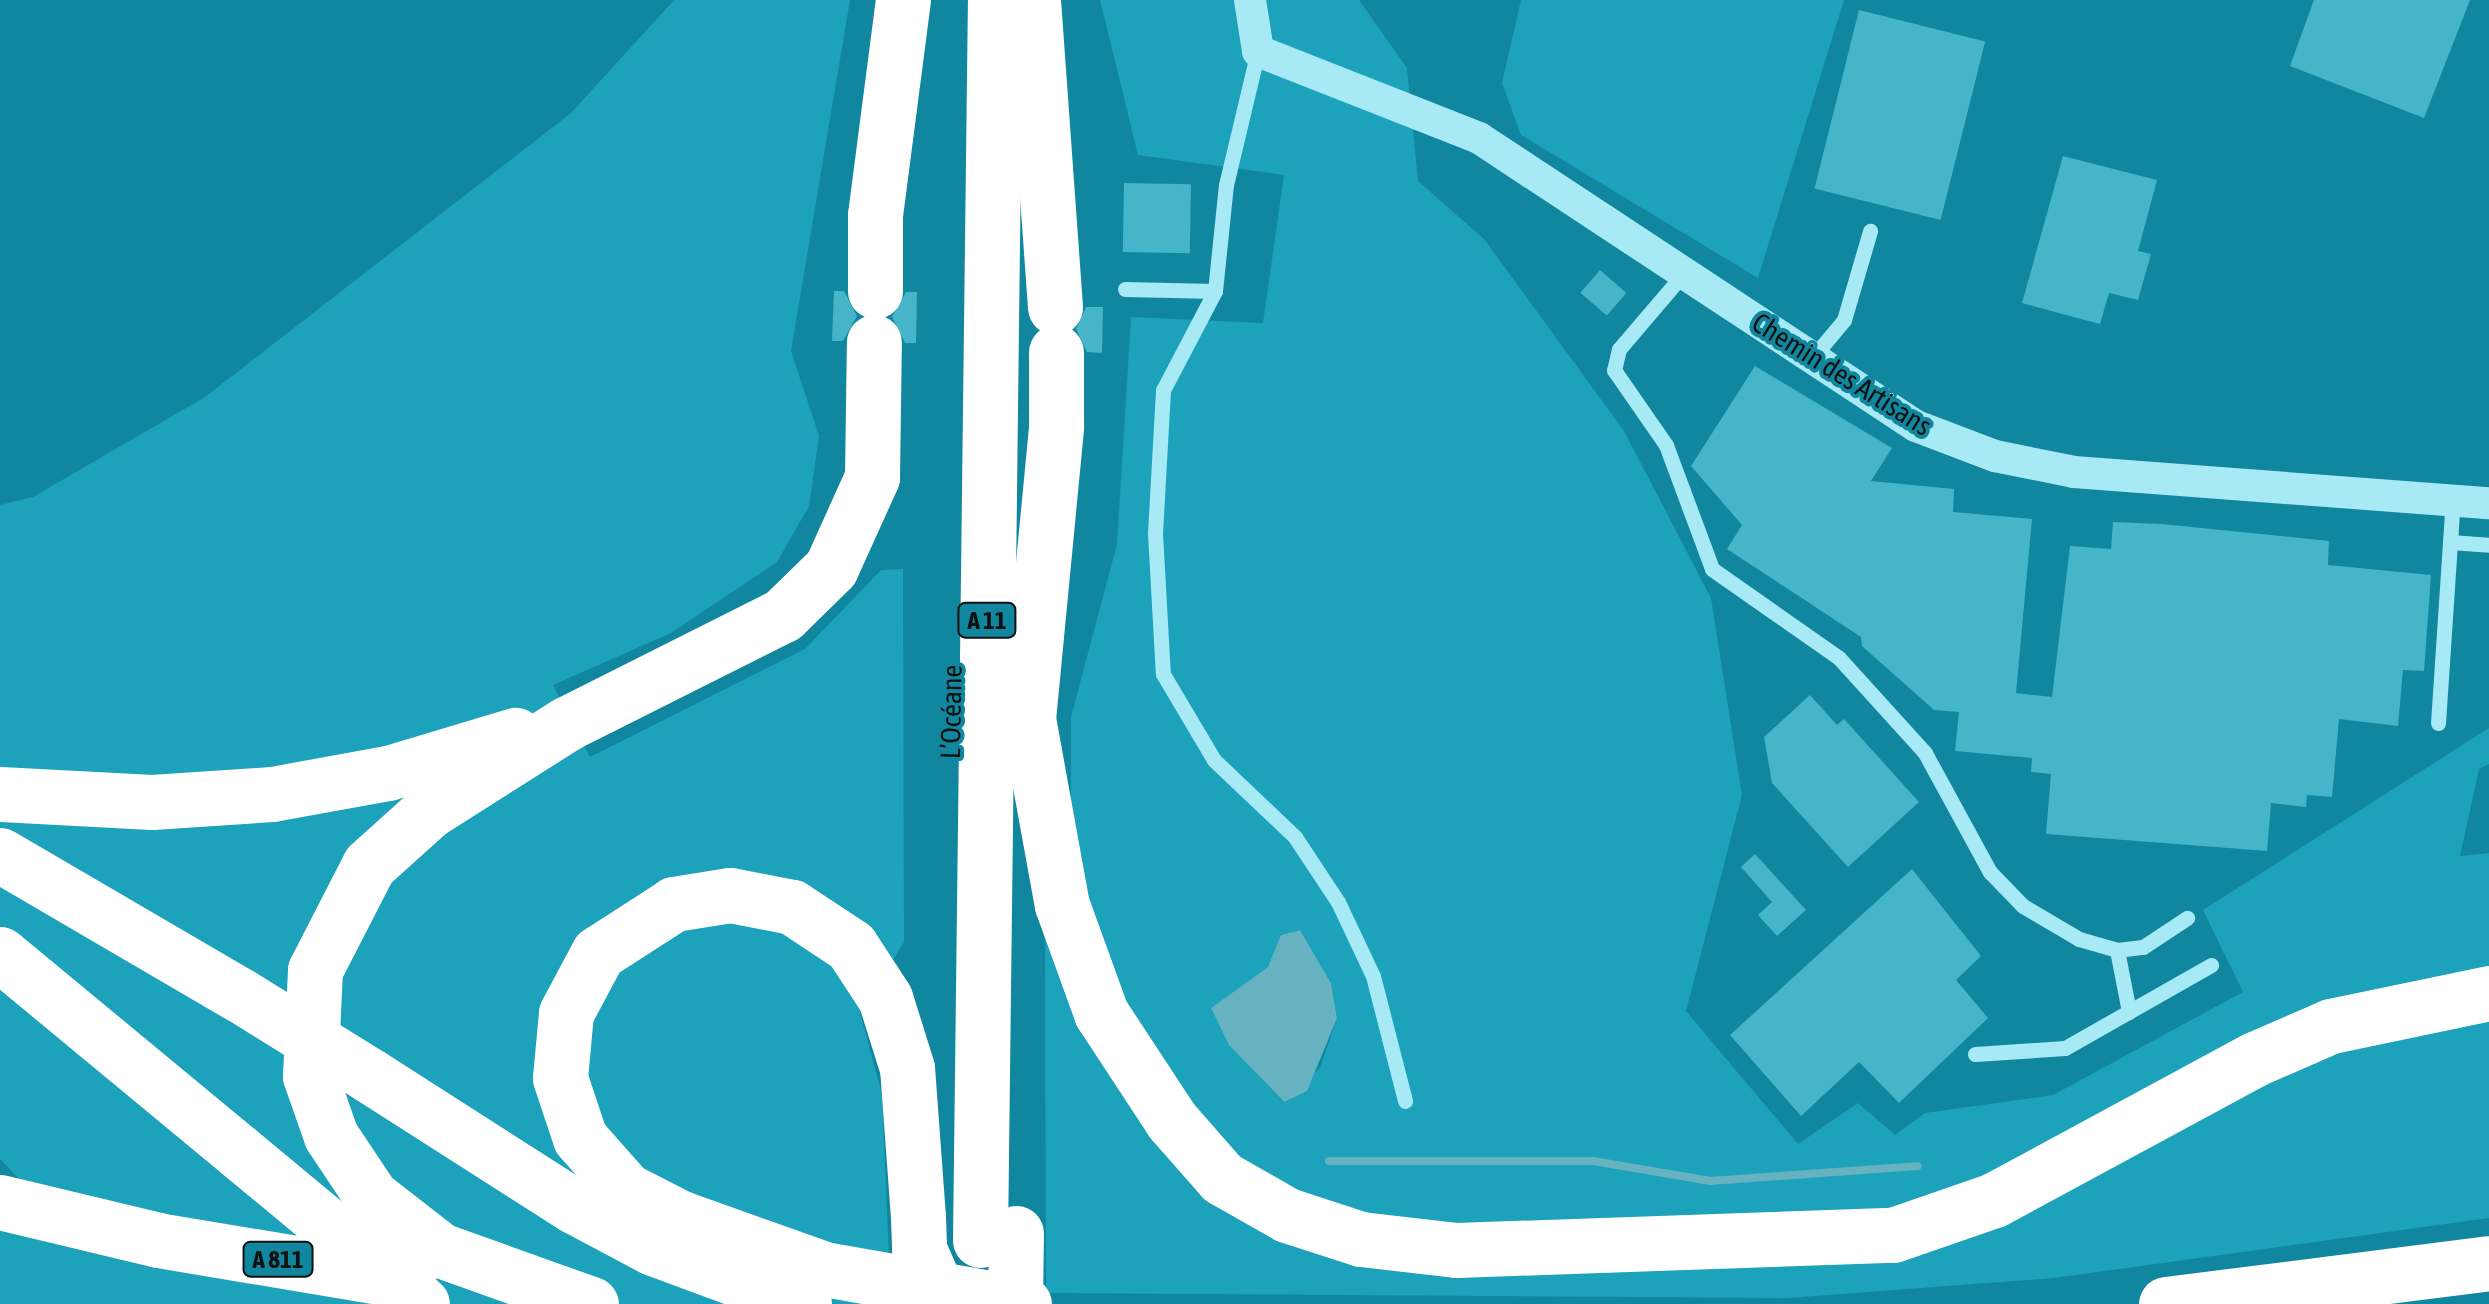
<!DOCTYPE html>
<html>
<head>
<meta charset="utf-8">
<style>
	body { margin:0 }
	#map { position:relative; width:2489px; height:1304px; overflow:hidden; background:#10879e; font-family:"Asap Condensed",sans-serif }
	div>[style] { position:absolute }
	.green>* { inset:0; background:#1ca2ba }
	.water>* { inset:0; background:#66b2c0 }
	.stream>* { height:8px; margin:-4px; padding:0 4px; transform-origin:4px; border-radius:4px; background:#66b2c0 }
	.building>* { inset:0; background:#46b4c9; transform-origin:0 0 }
	.lane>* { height:15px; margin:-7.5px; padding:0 7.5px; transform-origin:7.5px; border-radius:7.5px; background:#a7e9f5 }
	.street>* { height:32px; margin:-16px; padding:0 16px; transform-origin:16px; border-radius:16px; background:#a7e9f5 }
	.highway>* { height:55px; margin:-27.5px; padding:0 27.5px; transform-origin:27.5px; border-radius:27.5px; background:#fff }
	.highway-bridge>* { height:55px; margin:-27.5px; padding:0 27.5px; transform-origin:27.5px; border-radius:27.5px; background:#fff }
	span { translate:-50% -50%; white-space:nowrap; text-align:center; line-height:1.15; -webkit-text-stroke:8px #10879e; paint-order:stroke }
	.shield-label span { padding:2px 8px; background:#10879e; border:2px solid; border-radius:8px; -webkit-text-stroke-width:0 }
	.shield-label { font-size:25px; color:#111; font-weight:700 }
	.street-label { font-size:28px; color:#111 }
</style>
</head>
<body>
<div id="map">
	<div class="green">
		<div style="clip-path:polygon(674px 0,850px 0,791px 351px,819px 436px,809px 506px,777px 562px,671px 633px,553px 685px,590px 757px,805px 649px,881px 570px,903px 569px,904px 942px,860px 1013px,882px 1094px,891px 1304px,0 1304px,0 1230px,88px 1252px,0 1159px,0 505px,33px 497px,205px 397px,571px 113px)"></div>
		<div style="clip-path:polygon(evenodd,1100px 0,1359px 0,1407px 68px,1418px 181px,1484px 239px,1624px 431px,1711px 598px,1742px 795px,1686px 1011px,1798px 1144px,1858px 1103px,1895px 1135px,1925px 1113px,2053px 1095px,2243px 992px,2203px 910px,2489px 728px,2489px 764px,2479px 769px,2460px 856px,2489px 853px,2489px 1218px,2054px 1278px,1789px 1298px,1046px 1293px,1045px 933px,1071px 823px,1071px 717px,1117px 544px,1131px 317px,1263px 323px,1284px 175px,1138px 155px,1100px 0,1300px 930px,1331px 983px,1337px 1018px,1320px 1068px,1283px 1102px,1230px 1045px,1211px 1008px,1269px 967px,1281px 935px,1300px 930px)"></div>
		<div style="clip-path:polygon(1521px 0,1844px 0,1758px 278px,1521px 135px,1502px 83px)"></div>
	</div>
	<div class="water">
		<div style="clip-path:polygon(1300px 930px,1331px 983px,1337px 1018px,1307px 1091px,1284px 1102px,1229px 1045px,1211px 1008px,1268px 967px,1281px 935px)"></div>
	</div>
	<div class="stream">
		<div style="left:1329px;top:1161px;width:264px"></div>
		<div style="left:1593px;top:1161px;width:119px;rotate:9.7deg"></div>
		<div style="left:1710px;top:1181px;width:208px;rotate:-4.1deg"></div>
	</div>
	<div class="building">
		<div style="clip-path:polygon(2314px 0,2470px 0,2424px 118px,2290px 66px)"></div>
		<div style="left:1859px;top:10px;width:130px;height:184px;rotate:14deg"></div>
		<div style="clip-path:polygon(2063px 156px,2157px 180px,2138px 251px,2151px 254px,2138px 300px,2109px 293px,2100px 324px,2022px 303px)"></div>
		<div style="left:1124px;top:183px;width:67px;height:69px;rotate:1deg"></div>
		<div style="left:1600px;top:270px;width:35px;height:30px;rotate:41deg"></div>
		<div style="clip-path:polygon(834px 291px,844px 291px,857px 316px,843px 341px,832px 341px)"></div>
		<div style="clip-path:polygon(906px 292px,917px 292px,916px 343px,905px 343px,892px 317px)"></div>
		<div style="clip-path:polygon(1086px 307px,1103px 307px,1102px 353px,1087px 352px,1076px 329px)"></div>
		<div style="clip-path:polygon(1755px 366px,1892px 448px,1871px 481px,1954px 489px,1953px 512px,2032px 519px,2016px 693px,2052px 697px,2070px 546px,2111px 549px,2113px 522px,2162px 524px,2329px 541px,2328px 565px,2431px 575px,2424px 671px,2403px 670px,2398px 726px,2339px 719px,2332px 797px,2307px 795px,2306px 807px,2271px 803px,2267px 851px,2046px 834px,2051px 774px,2031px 772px,2032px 758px,1955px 751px,1959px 712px,1934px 710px,1862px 646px,1861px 637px,1727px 549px,1742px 525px,1691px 466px)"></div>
		<div style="clip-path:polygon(1810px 695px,1837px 725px,1844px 719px,1919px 802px,1848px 867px,1772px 783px,1764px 737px)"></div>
		<div style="clip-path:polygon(1755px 854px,1806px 910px,1777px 936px,1758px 915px,1772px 902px,1741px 867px)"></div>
		<div style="clip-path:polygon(1912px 869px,1981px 956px,1956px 980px,1988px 1018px,1899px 1103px,1859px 1062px,1801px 1116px,1730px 1035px)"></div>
	</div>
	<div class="lane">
		<div style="left:1684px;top:273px;width:100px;rotate:130.5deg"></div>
		<div style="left:1619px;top:349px;width:22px;rotate:103deg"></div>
		<div style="left:1614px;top:370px;width:91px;rotate:55.3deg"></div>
		<div style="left:1666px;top:445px;width:132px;rotate:69.6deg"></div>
		<div style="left:1712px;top:569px;width:155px;rotate:35deg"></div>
		<div style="left:1839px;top:658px;width:128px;rotate:47.8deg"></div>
		<div style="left:1925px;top:753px;width:136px;rotate:61.4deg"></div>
		<div style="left:1990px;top:872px;width:47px;rotate:45.9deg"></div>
		<div style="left:2023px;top:906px;width:65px;rotate:30.5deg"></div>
		<div style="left:2079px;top:939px;width:40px;rotate:16deg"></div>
		<div style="left:2117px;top:950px;width:26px;rotate:-7deg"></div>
		<div style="left:2143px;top:947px;width:53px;rotate:-33.4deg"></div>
		<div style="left:1125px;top:289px;width:90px;rotate:1.3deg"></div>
		<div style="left:1215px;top:291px;width:107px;rotate:-84.1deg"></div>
		<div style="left:1226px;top:185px;width:138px;rotate:-76.6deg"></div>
		<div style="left:1215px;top:291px;width:112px;rotate:117.7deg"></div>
		<div style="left:1163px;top:390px;width:143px;rotate:93.2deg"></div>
		<div style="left:1155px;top:533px;width:141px;rotate:86.8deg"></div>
		<div style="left:1163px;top:674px;width:100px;rotate:59.3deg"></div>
		<div style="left:1214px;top:760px;width:112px;rotate:43.5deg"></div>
		<div style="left:1295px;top:837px;width:78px;rotate:56.5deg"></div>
		<div style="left:1338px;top:902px;width:82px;rotate:64.7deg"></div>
		<div style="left:1373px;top:976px;width:129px;rotate:75.6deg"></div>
		<div style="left:1813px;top:357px;width:48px;rotate:-50deg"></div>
		<div style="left:1844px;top:320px;width:93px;rotate:-73.7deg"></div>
		<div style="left:2450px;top:542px;width:39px;rotate:4deg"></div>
		<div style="left:2438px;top:723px;width:224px;rotate:-86.2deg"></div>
		<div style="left:2117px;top:950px;width:63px;rotate:79deg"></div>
		<div style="left:1975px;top:1054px;width:90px;rotate:-3.8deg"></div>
		<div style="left:2065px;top:1048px;width:168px;rotate:-29.6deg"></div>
	</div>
	<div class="street">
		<div style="left:1250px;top:0;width:52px;rotate:81.1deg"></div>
		<div style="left:1258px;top:51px;width:238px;rotate:21.5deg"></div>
		<div style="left:1479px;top:138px;width:523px;rotate:33.39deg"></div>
		<div style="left:1916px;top:426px;width:85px;rotate:20.8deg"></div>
		<div style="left:1995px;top:456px;width:81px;rotate:11.4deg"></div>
		<div style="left:2074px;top:472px;width:416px;rotate:4.3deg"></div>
	</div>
	<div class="highway">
		<div style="left:1033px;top:0;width:308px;rotate:85.9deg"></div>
		<div style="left:875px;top:291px;width:76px;rotate:-90deg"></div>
		<div style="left:875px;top:215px;width:217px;rotate:-82.6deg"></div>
		<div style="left:1027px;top:713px;width:195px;rotate:79.7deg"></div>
		<div style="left:1062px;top:905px;width:115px;rotate:70.1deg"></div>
		<div style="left:1101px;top:1013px;width:129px;rotate:56.7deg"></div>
		<div style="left:1172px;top:1121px;width:76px;rotate:48.7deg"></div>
		<div style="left:1222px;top:1178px;width:75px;rotate:29.6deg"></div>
		<div style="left:1287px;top:1215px;width:78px;rotate:18deg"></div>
		<div style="left:1361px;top:1239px;width:96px;rotate:6.6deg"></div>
		<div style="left:1456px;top:1250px;width:437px;rotate:-2deg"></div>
		<div style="left:1893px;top:1235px;width:107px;rotate:-19.1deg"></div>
		<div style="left:1994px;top:1200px;width:297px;rotate:-28.4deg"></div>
		<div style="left:2255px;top:1059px;width:83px;rotate:-23.5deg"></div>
		<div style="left:2331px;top:1026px;width:161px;rotate:-11.8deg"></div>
		<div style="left:1025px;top:750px;width:325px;rotate:-84.5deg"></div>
		<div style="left:1056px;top:426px;width:74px;rotate:-90deg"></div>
		<div style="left:0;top:794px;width:152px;rotate:3deg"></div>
		<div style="left:152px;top:802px;width:120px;rotate:-3.8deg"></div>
		<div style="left:272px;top:794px;width:118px;rotate:-10.3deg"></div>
		<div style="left:388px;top:773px;width:133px;rotate:-16.7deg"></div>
		<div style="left:0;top:855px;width:278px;rotate:30.3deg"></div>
		<div style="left:0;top:954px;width:309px;rotate:39.6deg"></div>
		<div style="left:369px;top:1075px;width:243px;rotate:32.6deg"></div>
		<div style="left:574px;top:1206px;width:89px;rotate:28deg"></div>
		<div style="left:653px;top:1248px;width:161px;rotate:20.3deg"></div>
		<div style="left:0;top:1202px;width:163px;rotate:13.5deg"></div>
		<div style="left:158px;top:1240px;width:254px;rotate:9.5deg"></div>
		<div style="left:918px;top:1217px;width:149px;rotate:-94.2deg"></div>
		<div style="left:907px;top:1068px;width:73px;rotate:-107.4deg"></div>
		<div style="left:885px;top:998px;width:62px;rotate:-123.2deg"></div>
		<div style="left:851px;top:946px;width:71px;rotate:-146.5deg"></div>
		<div style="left:792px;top:907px;width:63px;rotate:-169deg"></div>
		<div style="left:730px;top:895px;width:57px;rotate:170.9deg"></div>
		<div style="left:674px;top:904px;width:90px;rotate:147.2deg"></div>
		<div style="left:598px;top:953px;width:68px;rotate:118.1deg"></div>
		<div style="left:566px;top:1013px;width:65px;rotate:95.3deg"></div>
		<div style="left:560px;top:1078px;width:63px;rotate:71.6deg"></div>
		<div style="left:580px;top:1138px;width:69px;rotate:48.5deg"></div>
		<div style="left:626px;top:1190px;width:62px;rotate:27deg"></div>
		<div style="left:681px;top:1218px;width:152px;rotate:19.6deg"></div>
		<div style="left:824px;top:1269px;width:203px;rotate:9.9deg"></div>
		<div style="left:980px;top:1240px;width:1240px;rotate:-89.31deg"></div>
		<div style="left:591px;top:1304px;width:160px;rotate:-160.3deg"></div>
		<div style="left:440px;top:1250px;width:88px;rotate:-142deg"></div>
		<div style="left:371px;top:1196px;width:72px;rotate:-123.7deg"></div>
		<div style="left:331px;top:1136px;width:64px;rotate:-109.3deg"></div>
		<div style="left:310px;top:1076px;width:106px;rotate:-87.3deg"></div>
		<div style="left:315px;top:970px;width:118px;rotate:-62.8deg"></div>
		<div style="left:369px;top:865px;width:81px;rotate:-42deg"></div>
		<div style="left:429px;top:811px;width:162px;rotate:-32.4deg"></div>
		<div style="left:566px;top:724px;width:243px;rotate:-26.7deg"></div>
		<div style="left:783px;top:615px;width:67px;rotate:-44.4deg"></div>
		<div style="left:831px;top:568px;width:100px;rotate:-65.7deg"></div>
		<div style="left:872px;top:477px;width:135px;rotate:-89.2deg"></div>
		<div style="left:2166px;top:1304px;width:326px;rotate:-7.2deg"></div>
	</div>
	<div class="highway-bridge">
		<div style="left:240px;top:995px;width:152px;rotate:31.8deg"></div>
		<div style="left:238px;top:1151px;width:239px;rotate:39.7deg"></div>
		<div style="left:918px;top:1217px;width:32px;rotate:88deg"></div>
		<div style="left:919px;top:1249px;width:60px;rotate:66.4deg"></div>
		<div style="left:1015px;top:1304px;width:71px;rotate:-89.2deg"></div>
	</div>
	<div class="shield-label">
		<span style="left:987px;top:620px">A 11</span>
		<span style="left:278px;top:1259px">A 811</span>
	</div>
	<div class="street-label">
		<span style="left:1842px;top:374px;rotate:32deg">Chemin des Artisans</span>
		<span style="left:951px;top:712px;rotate:-89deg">L’Océane</span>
	</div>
</div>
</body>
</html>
